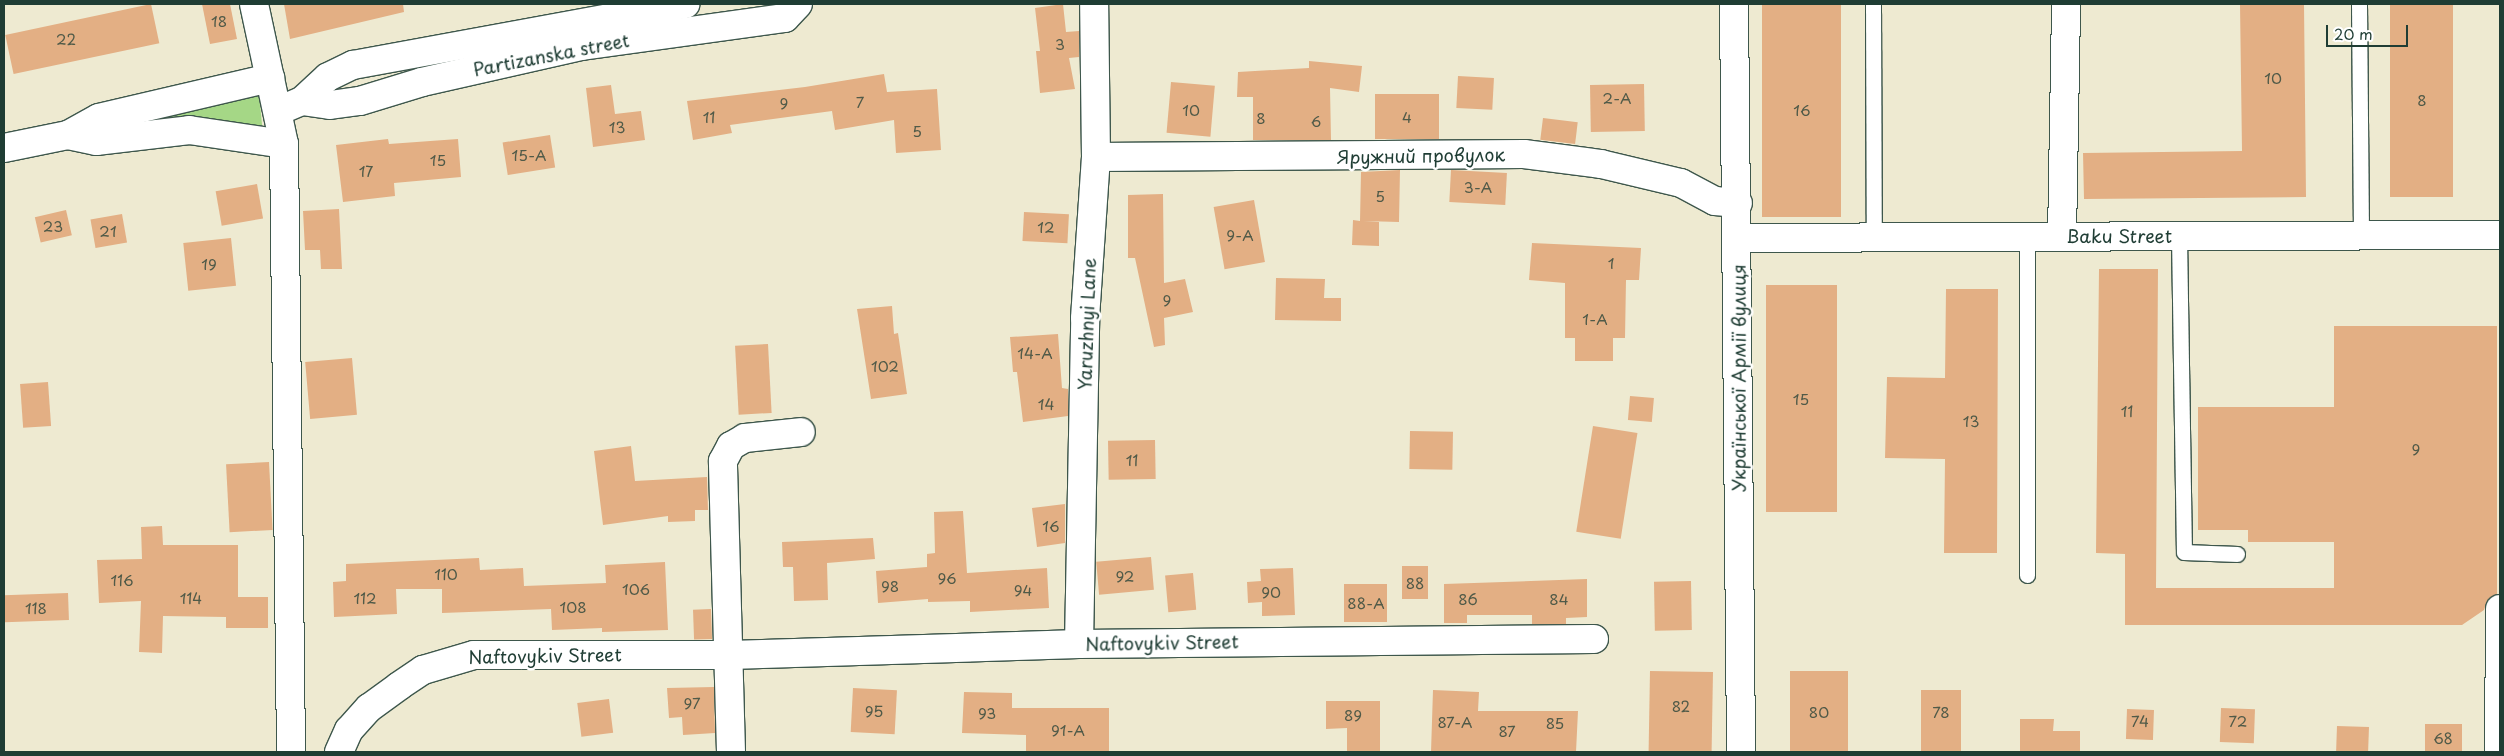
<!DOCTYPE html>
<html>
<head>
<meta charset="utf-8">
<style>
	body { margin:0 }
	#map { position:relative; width:2504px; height:756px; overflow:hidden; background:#eeead1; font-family:"Playpen Sans",sans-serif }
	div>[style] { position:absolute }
	.green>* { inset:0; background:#a5d786 }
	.building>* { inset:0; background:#e3af84; transform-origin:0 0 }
	.roads { filter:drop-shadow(1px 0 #3e574c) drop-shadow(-1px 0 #3e574c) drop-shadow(0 1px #3e574c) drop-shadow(0 -1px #3e574c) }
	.service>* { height:15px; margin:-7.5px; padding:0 7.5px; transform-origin:7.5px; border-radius:7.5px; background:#fff }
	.minor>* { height:28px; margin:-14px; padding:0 14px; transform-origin:14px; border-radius:14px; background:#fff }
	span { translate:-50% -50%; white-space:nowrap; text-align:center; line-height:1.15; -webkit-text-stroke:5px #fff; paint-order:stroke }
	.number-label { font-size:15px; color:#505a48 }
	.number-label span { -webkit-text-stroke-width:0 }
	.street-label { font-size:18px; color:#1f3d34 }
	.frame { position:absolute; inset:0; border:5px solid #1f3d34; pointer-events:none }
	.scale { position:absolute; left:2326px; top:25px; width:82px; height:22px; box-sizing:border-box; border:2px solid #1f3d34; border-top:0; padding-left:6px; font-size:15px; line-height:18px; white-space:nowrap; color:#1f3d34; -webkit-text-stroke:4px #fff; paint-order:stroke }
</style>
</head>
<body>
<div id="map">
	<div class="green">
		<div style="clip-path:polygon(259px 93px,263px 135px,109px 135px,111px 120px)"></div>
	</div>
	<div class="building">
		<div style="left:151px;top:4px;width:40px;height:149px;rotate:78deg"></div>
		<div style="clip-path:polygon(202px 4px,230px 4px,237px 39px,210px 44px)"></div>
		<div style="clip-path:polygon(284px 4px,403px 4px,404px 12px,290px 39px)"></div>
		<div style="clip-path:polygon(1063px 4px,1066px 32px,1079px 31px,1079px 57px,1069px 58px,1075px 89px,1040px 93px,1036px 51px,1040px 51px,1035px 8px)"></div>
		<div style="left:1762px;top:4px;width:79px;height:213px"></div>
		<div style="clip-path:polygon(2240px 4px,2304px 4px,2306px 197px,2084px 199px,2083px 153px,2242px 151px)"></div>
		<div style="left:2390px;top:4px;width:63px;height:193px"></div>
		<div style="clip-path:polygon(1309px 61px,1362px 66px,1359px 92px,1330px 88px,1331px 140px,1253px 140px,1253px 97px,1237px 97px,1238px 72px,1309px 68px)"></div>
		<div style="clip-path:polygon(884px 74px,887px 92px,937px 89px,941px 150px,896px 153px,894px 120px,835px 130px,832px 111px,730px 125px,732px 133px,693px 140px,687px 101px,805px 87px)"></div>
		<div style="left:1458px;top:76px;width:36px;height:32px;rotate:3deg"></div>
		<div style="left:1171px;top:82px;width:44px;height:51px;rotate:5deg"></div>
		<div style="left:1644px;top:84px;width:47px;height:54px;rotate:89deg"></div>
		<div style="clip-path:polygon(611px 85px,615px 114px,641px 111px,645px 140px,593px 147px,586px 88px)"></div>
		<div style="left:1375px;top:94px;width:64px;height:45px"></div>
		<div style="left:1543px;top:118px;width:35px;height:22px;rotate:7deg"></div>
		<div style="left:550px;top:135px;width:33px;height:48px;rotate:81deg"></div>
		<div style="clip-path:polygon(388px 139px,389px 144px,458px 139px,461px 177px,394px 183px,395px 196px,343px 202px,336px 145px)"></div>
		<div style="clip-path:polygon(1400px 170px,1399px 222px,1364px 221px,1379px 222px,1379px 246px,1352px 245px,1353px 220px,1360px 221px,1361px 172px)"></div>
		<div style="left:1451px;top:170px;width:56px;height:32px;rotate:3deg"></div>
		<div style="left:257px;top:184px;width:35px;height:42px;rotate:80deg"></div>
		<div style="clip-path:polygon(1163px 194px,1164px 283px,1185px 279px,1193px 312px,1164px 318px,1165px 345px,1154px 347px,1135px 258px,1128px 258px,1128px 195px)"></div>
		<div style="left:1254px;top:200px;width:63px;height:41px;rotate:80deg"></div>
		<div style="clip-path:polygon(339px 209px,342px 269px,321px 269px,320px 250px,305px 250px,303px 211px)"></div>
		<div style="left:66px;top:210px;width:26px;height:32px;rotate:77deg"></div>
		<div style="left:1024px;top:212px;width:45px;height:29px;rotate:3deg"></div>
		<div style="left:122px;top:214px;width:29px;height:32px;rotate:80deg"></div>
		<div style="left:231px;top:238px;width:48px;height:48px;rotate:84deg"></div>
		<div style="clip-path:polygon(1532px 243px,1641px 248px,1639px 280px,1626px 280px,1625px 338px,1613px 338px,1613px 361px,1575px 361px,1575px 338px,1565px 338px,1565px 283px,1529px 280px)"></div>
		<div style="clip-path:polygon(2099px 269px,2158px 269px,2156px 588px,2334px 588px,2334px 542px,2248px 542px,2248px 530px,2198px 530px,2198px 407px,2334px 407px,2334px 326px,2497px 326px,2497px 594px,2487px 601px,2484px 610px,2462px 625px,2125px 625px,2125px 554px,2096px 553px)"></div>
		<div style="clip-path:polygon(1276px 278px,1325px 279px,1324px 298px,1341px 298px,1341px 321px,1275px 320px)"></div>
		<div style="left:1766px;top:285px;width:71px;height:227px"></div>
		<div style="clip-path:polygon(1946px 289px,1998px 289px,1997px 553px,1944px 553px,1945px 459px,1885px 458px,1887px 377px,1945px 378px)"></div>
		<div style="clip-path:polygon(892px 306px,894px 334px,898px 333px,907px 394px,871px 399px,857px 309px)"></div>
		<div style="clip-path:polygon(1058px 334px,1062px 388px,1068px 389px,1068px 416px,1023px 422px,1017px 372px,1013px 372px,1010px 337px)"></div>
		<div style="left:768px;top:344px;width:69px;height:33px;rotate:87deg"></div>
		<div style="left:352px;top:358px;width:57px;height:47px;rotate:85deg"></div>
		<div style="left:48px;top:382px;width:44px;height:28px;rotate:86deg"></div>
		<div style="left:1630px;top:396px;width:24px;height:24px;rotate:5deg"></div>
		<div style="left:1593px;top:426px;width:45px;height:107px;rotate:9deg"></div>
		<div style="left:1410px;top:431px;width:43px;height:38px;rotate:1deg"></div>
		<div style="left:1155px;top:440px;width:39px;height:47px;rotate:89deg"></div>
		<div style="clip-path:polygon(631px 446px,635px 481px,707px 477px,708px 510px,695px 510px,695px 521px,668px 522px,668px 516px,603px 525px,594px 451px)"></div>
		<div style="left:269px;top:462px;width:68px;height:43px;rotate:87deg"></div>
		<div style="clip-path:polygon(1065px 504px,1065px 543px,1037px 547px,1032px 508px)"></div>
		<div style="clip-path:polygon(963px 511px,967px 573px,1047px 568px,1049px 608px,970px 612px,970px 601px,928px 602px,928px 599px,878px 603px,876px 571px,927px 567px,927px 554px,935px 553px,934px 512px)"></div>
		<div style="clip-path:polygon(162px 526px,163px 545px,238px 545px,238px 597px,268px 597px,268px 628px,226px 628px,226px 617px,163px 616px,162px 653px,139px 652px,141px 601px,99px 603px,97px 560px,142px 559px,141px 527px)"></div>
		<div style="clip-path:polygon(873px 538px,875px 559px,827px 563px,828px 600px,794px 601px,793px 567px,783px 567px,782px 542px)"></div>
		<div style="left:1151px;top:557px;width:33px;height:55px;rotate:85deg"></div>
		<div style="clip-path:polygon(479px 558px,480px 570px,523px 568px,524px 586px,606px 583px,605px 565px,665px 562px,668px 630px,602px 632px,602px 628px,552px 630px,551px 609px,442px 613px,442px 589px,396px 589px,397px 614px,334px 617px,333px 582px,346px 581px,346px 564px)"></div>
		<div style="left:1428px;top:566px;width:33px;height:26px;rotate:90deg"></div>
		<div style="clip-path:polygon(1293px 568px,1295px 615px,1262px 616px,1262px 602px,1248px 603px,1247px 582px,1261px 581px,1260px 569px)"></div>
		<div style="left:1193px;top:573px;width:37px;height:28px;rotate:85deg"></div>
		<div style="clip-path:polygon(1587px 579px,1587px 617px,1566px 618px,1566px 624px,1532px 624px,1532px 615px,1467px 615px,1467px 623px,1444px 623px,1444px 584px)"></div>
		<div style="left:1691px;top:581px;width:49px;height:37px;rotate:89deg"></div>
		<div style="left:1344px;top:584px;width:43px;height:38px"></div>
		<div style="left:68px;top:593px;width:27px;height:64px;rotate:88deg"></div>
		<div style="left:711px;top:609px;width:30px;height:18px;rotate:88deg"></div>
		<div style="left:1650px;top:671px;width:63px;height:81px;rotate:1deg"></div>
		<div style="left:1790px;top:671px;width:58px;height:81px"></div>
		<div style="clip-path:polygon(714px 687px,715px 733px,683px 735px,682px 717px,669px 718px,667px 688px)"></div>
		<div style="left:853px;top:688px;width:44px;height:44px;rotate:3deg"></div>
		<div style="clip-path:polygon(1433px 690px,1479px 692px,1478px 711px,1578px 711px,1576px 752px,1431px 752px)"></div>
		<div style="left:1921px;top:690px;width:40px;height:62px"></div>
		<div style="clip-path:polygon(964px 692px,1012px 693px,1012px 708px,1109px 708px,1109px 752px,1026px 752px,1026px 735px,962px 733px)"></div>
		<div style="left:609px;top:699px;width:34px;height:32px;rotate:83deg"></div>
		<div style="clip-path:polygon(1326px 701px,1380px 701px,1380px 752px,1347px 752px,1347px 728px,1326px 729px)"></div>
		<div style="left:2221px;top:708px;width:34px;height:34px;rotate:2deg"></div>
		<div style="left:2127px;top:709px;width:27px;height:30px;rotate:2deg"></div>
		<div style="clip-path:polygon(2020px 719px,2054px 719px,2053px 731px,2080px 731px,2080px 752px,2020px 752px)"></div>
		<div style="left:2425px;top:724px;width:37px;height:28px"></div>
		<div style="left:2337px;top:726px;width:32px;height:26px;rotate:2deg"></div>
	</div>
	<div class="roads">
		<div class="service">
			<div style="left:1873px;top:4px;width:233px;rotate:89.8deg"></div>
			<div style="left:2359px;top:4px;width:231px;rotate:89.5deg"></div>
			<div style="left:2179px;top:236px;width:316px;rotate:89.1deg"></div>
			<div style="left:2184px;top:552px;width:53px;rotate:2.2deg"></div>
			<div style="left:2027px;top:237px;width:338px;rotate:90deg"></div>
		</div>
		<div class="minor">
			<div style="left:254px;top:4px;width:143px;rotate:77.9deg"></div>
			<div style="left:284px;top:144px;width:608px;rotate:89.34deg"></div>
			<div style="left:1734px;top:4px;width:748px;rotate:89.46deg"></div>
			<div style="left:302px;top:101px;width:35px;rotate:-43deg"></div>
			<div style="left:328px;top:77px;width:28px;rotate:-26deg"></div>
			<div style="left:353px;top:65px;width:338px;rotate:-10.4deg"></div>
			<div style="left:278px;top:111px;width:26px;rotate:-23deg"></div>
			<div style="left:302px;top:101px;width:28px;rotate:8deg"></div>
			<div style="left:330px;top:105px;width:30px;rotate:-8deg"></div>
			<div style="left:360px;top:101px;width:65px;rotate:-17deg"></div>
			<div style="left:422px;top:82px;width:164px;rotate:-12.7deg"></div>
			<div style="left:582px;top:46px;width:205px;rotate:-7.9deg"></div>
			<div style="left:785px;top:18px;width:19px;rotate:-47deg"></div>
			<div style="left:68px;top:135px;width:29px;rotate:12deg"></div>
			<div style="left:96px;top:141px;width:94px;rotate:-6.7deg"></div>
			<div style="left:189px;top:130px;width:96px;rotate:8.4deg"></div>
			<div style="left:4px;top:148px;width:65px;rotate:-11.5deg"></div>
			<div style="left:68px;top:135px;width:35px;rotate:-29deg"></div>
			<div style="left:99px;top:118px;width:176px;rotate:-13.2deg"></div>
			<div style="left:1096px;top:157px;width:428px;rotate:-0.4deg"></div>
			<div style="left:1524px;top:154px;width:78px;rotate:7.4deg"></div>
			<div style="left:1601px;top:164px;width:82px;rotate:13.4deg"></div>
			<div style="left:1681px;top:183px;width:38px;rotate:28deg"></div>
			<div style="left:1715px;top:201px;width:23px;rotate:5deg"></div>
			<div style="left:2062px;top:237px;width:233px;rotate:-89deg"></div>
			<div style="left:1738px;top:238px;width:762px;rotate:-0.23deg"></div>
			<div style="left:1079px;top:644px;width:326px;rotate:-88.9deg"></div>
			<div style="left:1085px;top:318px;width:161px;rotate:-86.1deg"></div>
			<div style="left:1096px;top:157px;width:153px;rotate:-90.7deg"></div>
			<div style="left:339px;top:752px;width:24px;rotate:-66deg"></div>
			<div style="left:349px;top:730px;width:30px;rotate:-48deg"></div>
			<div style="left:369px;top:708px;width:37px;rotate:-36deg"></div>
			<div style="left:399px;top:686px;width:29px;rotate:-34deg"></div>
			<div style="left:423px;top:670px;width:53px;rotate:-16.4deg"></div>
			<div style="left:474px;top:655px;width:256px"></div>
			<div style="left:730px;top:655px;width:349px;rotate:-1.8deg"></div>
			<div style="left:1079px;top:644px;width:515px;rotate:-0.56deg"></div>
			<div style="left:731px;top:752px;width:291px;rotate:-91.6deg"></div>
			<div style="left:723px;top:461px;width:17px;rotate:-62deg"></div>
			<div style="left:731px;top:446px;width:16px;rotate:-30deg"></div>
			<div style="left:745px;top:438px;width:56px;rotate:-6.1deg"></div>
			<div style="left:2499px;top:752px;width:143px;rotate:-89.6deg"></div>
		</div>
	</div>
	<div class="number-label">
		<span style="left:219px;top:21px">18</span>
		<span style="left:66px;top:39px">22</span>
		<span style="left:1060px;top:44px">3</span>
		<span style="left:2273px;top:78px">10</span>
		<span style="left:1617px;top:98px">2-А</span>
		<span style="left:2422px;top:100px">8</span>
		<span style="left:860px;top:102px">7</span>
		<span style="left:784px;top:103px">9</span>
		<span style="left:1191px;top:110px">10</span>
		<span style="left:1802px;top:110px">16</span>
		<span style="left:709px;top:117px">11</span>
		<span style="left:1407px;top:117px">4</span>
		<span style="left:1261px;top:118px">8</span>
		<span style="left:1316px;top:121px">6</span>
		<span style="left:617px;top:127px">13</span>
		<span style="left:917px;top:131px">5</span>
		<span style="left:529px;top:155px">15-А</span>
		<span style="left:438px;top:160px">15</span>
		<span style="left:366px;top:171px">17</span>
		<span style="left:1478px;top:187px">3-А</span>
		<span style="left:1380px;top:196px">5</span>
		<span style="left:53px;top:226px">23</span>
		<span style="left:1046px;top:227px">12</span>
		<span style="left:108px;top:231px">21</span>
		<span style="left:1240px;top:235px">9-А</span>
		<span style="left:1611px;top:263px">1</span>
		<span style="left:209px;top:264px">19</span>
		<span style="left:1167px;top:300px">9</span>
		<span style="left:1595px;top:319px">1-А</span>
		<span style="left:1035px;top:353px">14-А</span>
		<span style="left:885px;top:366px">102</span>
		<span style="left:1801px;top:399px">15</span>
		<span style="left:1046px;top:404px">14</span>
		<span style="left:2127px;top:411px">11</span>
		<span style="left:1971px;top:421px">13</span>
		<span style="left:2416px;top:449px">9</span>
		<span style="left:1132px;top:460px">11</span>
		<span style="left:1051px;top:526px">16</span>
		<span style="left:446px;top:574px">110</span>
		<span style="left:1125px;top:576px">92</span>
		<span style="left:947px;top:578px">96</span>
		<span style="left:122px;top:580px">116</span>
		<span style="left:1415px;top:583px">88</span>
		<span style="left:890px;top:586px">98</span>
		<span style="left:636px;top:589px">106</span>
		<span style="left:1023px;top:590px">94</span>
		<span style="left:1271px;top:592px">90</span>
		<span style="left:191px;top:598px">114</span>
		<span style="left:365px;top:598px">112</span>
		<span style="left:1468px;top:599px">86</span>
		<span style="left:1559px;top:599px">84</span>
		<span style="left:1366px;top:603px">88-А</span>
		<span style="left:573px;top:607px">108</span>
		<span style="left:36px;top:608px">118</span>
		<span style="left:692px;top:703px">97</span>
		<span style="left:1681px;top:706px">82</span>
		<span style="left:874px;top:711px">95</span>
		<span style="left:1819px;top:712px">80</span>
		<span style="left:1941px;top:712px">78</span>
		<span style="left:987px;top:713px">93</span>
		<span style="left:1353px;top:715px">89</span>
		<span style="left:2140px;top:721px">74</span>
		<span style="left:2238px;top:721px">72</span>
		<span style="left:1455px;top:722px">87-А</span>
		<span style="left:1555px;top:723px">85</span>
		<span style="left:1068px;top:730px">91-А</span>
		<span style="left:1507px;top:731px">87</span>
		<span style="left:2443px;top:738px">68</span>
	</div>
	<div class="street-label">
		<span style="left:551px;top:55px;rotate:-11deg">Partizanska street</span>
		<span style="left:1421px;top:156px;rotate:-1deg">Яружний провулок</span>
		<span style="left:2119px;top:236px">Baku Street</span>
		<span style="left:1087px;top:324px;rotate:-88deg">Yaruzhnyi Lane</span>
		<span style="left:1739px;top:378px;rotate:-90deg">Української Армії вулиця</span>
		<span style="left:1162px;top:643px;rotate:-1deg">Naftovykiv Street</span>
		<span style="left:545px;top:656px;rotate:-1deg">Naftovykiv Street</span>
	</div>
	<div class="frame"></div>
	<div class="scale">20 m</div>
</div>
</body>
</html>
